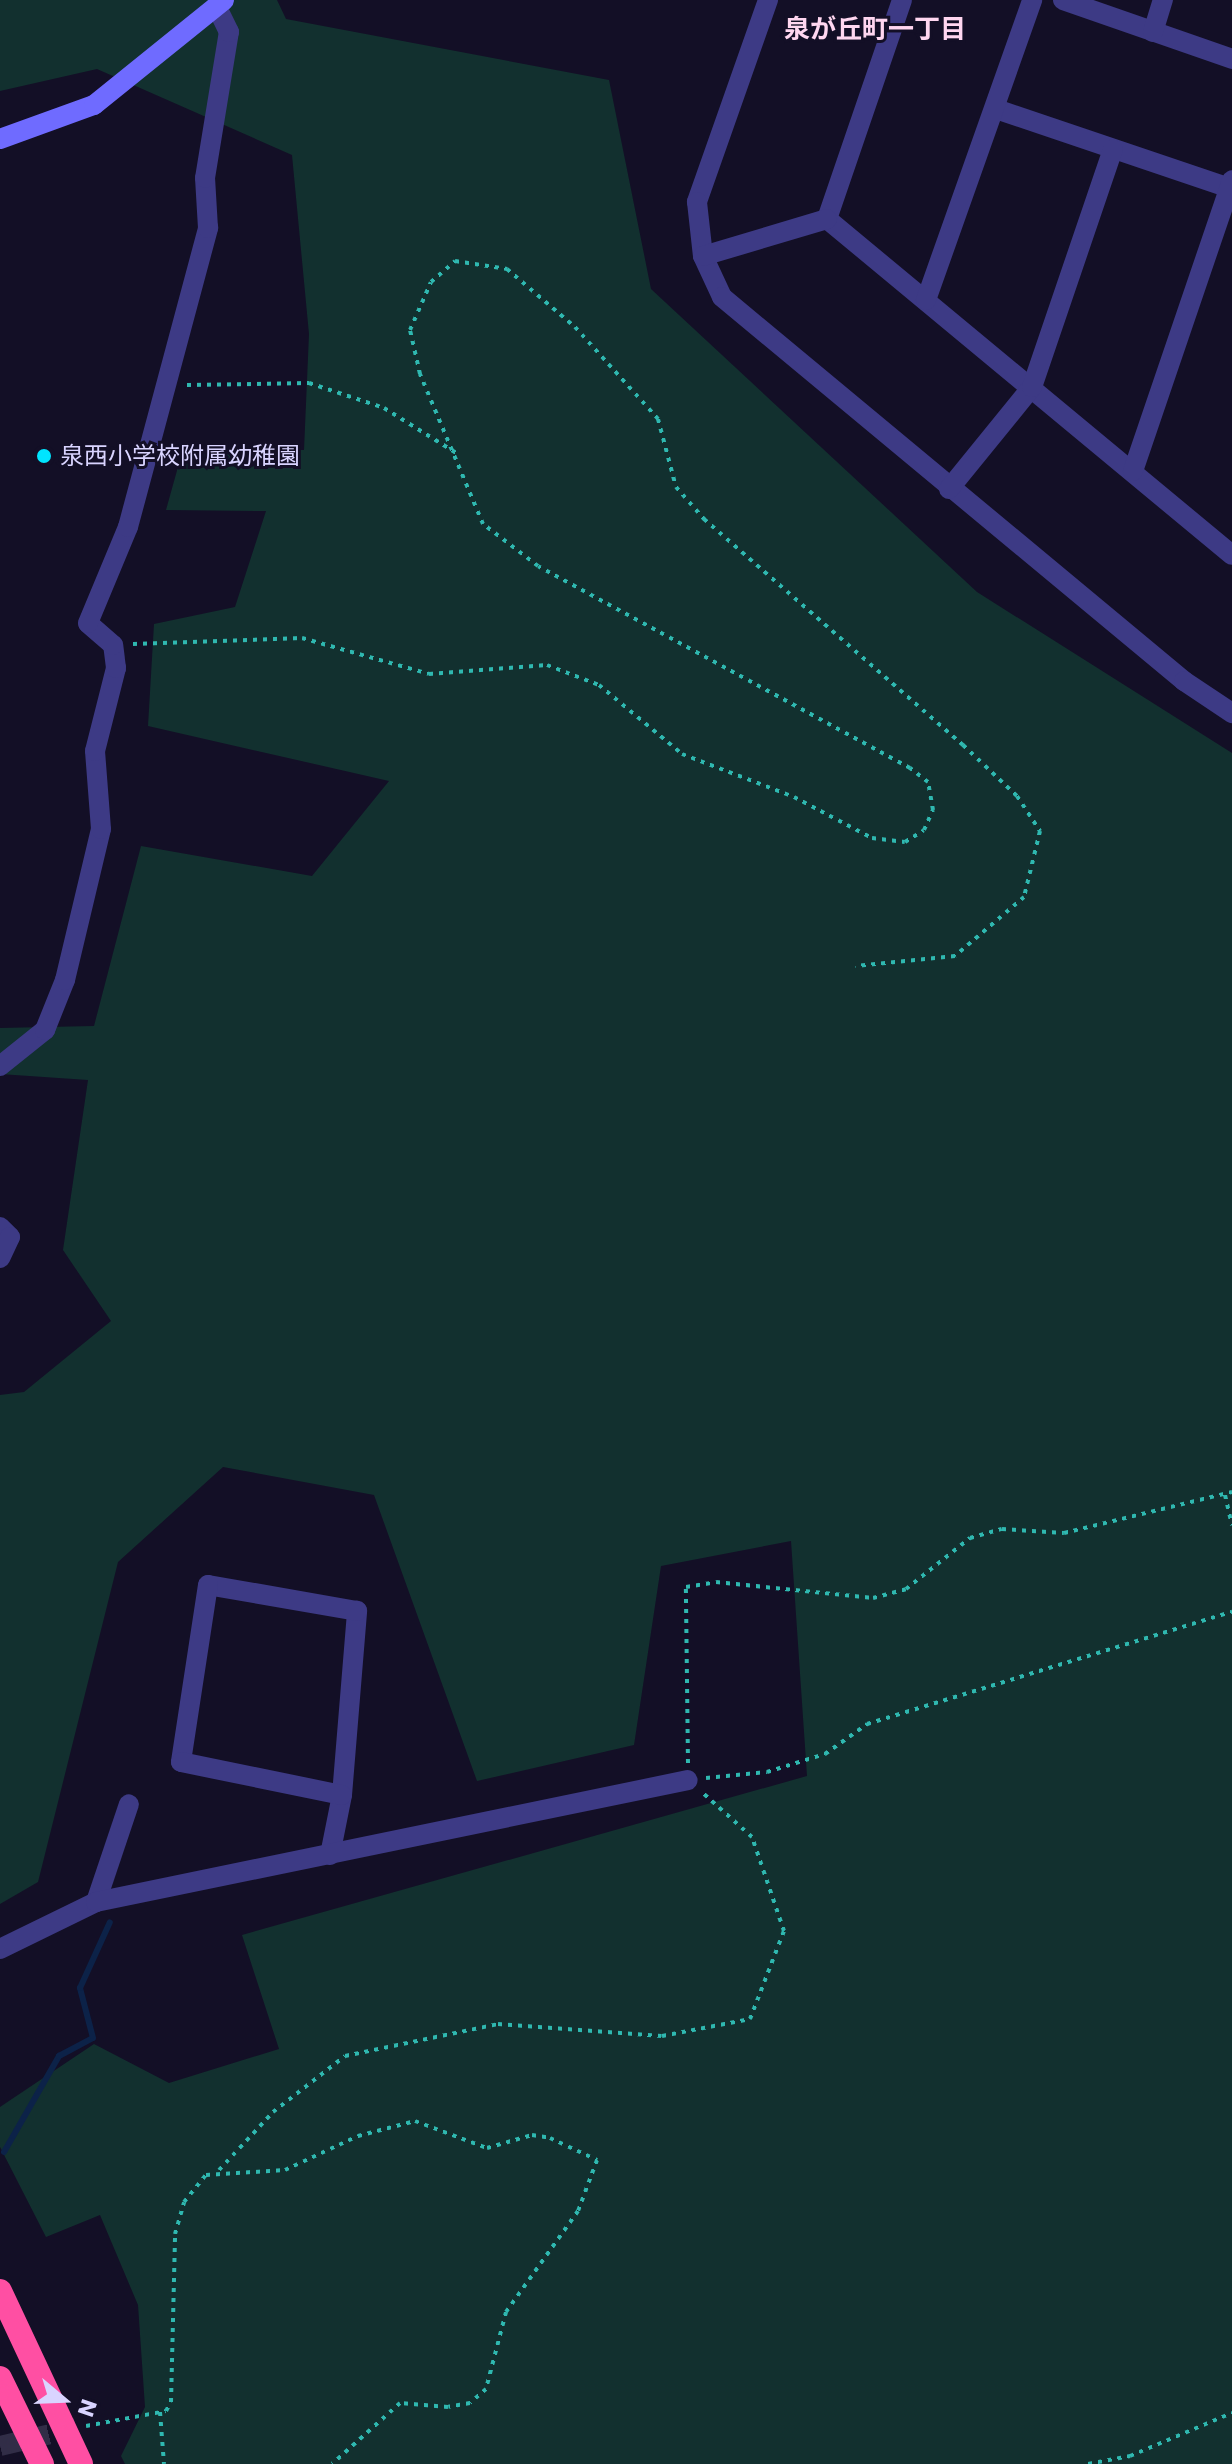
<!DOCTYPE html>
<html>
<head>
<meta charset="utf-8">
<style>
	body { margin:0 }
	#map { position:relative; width:1232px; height:2464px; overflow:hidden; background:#130f26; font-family:Poppins,"Noto Sans JP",sans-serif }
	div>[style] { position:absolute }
	.green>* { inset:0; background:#12302f }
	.stream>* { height:6px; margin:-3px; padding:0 3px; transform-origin:3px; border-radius:3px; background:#0c2248 }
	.street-tunnel>* { height:20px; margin-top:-10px; transform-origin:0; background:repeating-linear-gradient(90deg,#312d47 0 20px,transparent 0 30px) }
	.path>* { height:4px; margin-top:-2px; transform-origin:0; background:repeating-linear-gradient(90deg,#2fb8b0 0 4px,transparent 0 10px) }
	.street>* { height:20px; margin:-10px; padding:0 10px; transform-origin:10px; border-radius:10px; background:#3d3a85 }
	.secondary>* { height:20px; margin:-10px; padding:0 10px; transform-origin:10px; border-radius:10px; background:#6f6bff }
	.highway>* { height:24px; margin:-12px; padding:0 12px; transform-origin:12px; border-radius:12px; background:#ff4fa3 }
	.dots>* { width:22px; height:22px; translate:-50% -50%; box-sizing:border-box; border:4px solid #130f26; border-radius:50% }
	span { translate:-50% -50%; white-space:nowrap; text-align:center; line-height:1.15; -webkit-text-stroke:6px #130f26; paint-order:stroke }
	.poi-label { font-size:24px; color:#d9d4ff }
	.left { translate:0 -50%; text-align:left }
	.neighbourhood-label { font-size:26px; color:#ffd6f0; font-weight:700 }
	.north { position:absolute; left:24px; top:2360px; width:80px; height:80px; -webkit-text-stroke:6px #130f26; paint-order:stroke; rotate:109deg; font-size:22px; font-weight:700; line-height:32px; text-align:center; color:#d9d4ff }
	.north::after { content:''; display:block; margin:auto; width:28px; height:36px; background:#d9d4ff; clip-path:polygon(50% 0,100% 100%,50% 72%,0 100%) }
</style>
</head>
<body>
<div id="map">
	<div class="green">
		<div style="clip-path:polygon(0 0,277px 0,286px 19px,609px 80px,651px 289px,977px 592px,1232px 753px,1232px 2464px,125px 2464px,121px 2456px,145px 2407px,138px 2305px,100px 2215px,46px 2237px,0 2147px,0 2107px,94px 2044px,169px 2083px,279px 2049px,242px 1935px,807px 1776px,791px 1541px,661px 1566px,634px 1745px,477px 1781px,374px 1495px,223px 1467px,118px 1562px,38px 1882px,0 1904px,0 1395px,24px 1392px,111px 1321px,63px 1250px,88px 1080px,0 1074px,0 1028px,94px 1026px,141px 846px,312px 876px,389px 781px,148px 726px,154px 624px,235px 607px,266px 511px,166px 510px,183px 449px,304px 450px,309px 334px,292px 155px,97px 69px,0 91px)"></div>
	</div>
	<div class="stream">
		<div style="left:4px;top:2152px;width:111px;rotate:-60.2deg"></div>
		<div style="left:59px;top:2056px;width:38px;rotate:-28deg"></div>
		<div style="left:93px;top:2038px;width:52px;rotate:-104.6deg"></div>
		<div style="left:80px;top:1988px;width:72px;rotate:-65.6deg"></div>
	</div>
	<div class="street-tunnel">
		<div style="left:0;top:2446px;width:78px;rotate:-13.3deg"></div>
	</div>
	<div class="path">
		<div style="left:187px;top:385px;width:122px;rotate:-0.9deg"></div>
		<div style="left:309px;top:383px;width:79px;rotate:18.4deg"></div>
		<div style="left:384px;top:408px;width:87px;rotate:31.9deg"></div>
		<div style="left:133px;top:644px;width:169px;rotate:-2deg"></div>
		<div style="left:302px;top:638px;width:132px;rotate:15.8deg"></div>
		<div style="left:429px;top:674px;width:118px;rotate:-4.4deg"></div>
		<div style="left:547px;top:665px;width:56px;rotate:21deg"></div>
		<div style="left:599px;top:685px;width:108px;rotate:39.7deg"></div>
		<div style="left:682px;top:754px;width:120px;rotate:21deg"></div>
		<div style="left:794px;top:797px;width:88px;rotate:27.7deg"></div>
		<div style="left:872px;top:838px;width:33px;rotate:7deg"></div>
		<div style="left:905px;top:842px;width:22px;rotate:-32deg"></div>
		<div style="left:924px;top:830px;width:22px;rotate:-66deg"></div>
		<div style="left:933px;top:810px;width:28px;rotate:-100deg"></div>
		<div style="left:928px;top:782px;width:23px;rotate:-142deg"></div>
		<div style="left:910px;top:768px;width:423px;rotate:-151.5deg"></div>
		<div style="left:538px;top:566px;width:69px;rotate:-142.6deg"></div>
		<div style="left:483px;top:524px;width:163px;rotate:-112.8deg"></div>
		<div style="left:420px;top:374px;width:45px;rotate:-102.8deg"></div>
		<div style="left:410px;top:330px;width:52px;rotate:-66.4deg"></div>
		<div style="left:431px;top:282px;width:32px;rotate:-41deg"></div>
		<div style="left:455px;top:261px;width:53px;rotate:8.7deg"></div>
		<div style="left:507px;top:269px;width:89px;rotate:40.5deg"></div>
		<div style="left:575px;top:327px;width:124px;rotate:47.9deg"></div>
		<div style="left:658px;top:419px;width:70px;rotate:75.2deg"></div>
		<div style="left:676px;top:487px;width:43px;rotate:48.8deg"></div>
		<div style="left:704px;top:519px;width:344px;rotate:41.1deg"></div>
		<div style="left:963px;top:745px;width:74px;rotate:43.4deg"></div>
		<div style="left:1017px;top:796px;width:42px;rotate:56.7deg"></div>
		<div style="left:1040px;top:831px;width:68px;rotate:103.6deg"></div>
		<div style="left:1024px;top:897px;width:91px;rotate:139.5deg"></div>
		<div style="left:955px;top:956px;width:100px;rotate:174.3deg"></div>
		<div style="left:1225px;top:1495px;width:31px;rotate:77deg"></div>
		<div style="left:688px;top:1763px;width:176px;rotate:-90.7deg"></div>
		<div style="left:686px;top:1587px;width:30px;rotate:-9deg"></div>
		<div style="left:716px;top:1582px;width:158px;rotate:5.8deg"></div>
		<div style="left:873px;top:1598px;width:34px;rotate:-15deg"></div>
		<div style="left:906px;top:1589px;width:82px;rotate:-38.6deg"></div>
		<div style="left:970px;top:1538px;width:33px;rotate:-16deg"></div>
		<div style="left:1002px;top:1529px;width:62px;rotate:3.7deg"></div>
		<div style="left:1064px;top:1533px;width:173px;rotate:-13.7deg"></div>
		<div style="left:706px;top:1778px;width:61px;rotate:-5.6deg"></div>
		<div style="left:767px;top:1772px;width:61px;rotate:-17.2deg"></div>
		<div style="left:825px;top:1754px;width:52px;rotate:-35.5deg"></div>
		<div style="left:867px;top:1724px;width:382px;rotate:-17.1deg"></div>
		<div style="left:219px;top:2170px;width:79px;rotate:-47deg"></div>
		<div style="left:273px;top:2112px;width:91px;rotate:-37.9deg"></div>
		<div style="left:345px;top:2056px;width:156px;rotate:-11.8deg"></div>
		<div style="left:498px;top:2024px;width:164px;rotate:4.2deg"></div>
		<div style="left:662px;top:2036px;width:90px;rotate:-10.9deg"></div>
		<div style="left:750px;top:2019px;width:94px;rotate:-68.9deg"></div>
		<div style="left:784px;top:1931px;width:99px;rotate:-108.8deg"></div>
		<div style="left:752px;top:1837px;width:66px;rotate:-138.1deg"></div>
		<div style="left:160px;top:2412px;width:52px;rotate:85.6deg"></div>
		<div style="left:86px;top:2426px;width:81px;rotate:-10.6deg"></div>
		<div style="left:166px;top:2411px;width:10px;rotate:-61deg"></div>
		<div style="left:171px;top:2402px;width:168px;rotate:-88.6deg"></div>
		<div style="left:175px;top:2234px;width:33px;rotate:-74deg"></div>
		<div style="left:184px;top:2202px;width:35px;rotate:-51deg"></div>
		<div style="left:206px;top:2175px;width:79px;rotate:-3.6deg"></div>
		<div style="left:285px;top:2170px;width:81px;rotate:-25deg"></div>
		<div style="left:358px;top:2136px;width:59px;rotate:-14.7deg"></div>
		<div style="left:415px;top:2121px;width:77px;rotate:20.6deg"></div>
		<div style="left:487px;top:2148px;width:47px;rotate:-16.1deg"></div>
		<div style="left:532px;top:2135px;width:18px;rotate:9deg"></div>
		<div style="left:550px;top:2138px;width:52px;rotate:25.1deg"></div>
		<div style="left:597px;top:2160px;width:54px;rotate:110.4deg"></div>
		<div style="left:578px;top:2211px;width:124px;rotate:125.5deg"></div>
		<div style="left:506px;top:2312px;width:80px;rotate:104.6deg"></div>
		<div style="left:486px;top:2389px;width:21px;rotate:139deg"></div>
		<div style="left:470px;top:2403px;width:22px;rotate:170deg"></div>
		<div style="left:448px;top:2407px;width:48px;rotate:-175.2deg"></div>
		<div style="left:400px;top:2403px;width:91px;rotate:138.1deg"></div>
		<div style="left:1088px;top:2464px;width:43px;rotate:-10.8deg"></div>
		<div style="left:1130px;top:2456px;width:111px;rotate:-22.9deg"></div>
	</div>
	<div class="street">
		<div style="left:768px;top:0;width:214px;rotate:109.4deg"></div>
		<div style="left:697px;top:202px;width:54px;rotate:83.7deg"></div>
		<div style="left:703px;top:256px;width:45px;rotate:65.1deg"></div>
		<div style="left:722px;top:297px;width:601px;rotate:39.73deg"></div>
		<div style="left:1184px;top:681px;width:58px;rotate:33.7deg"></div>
		<div style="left:1063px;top:0;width:179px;rotate:19.2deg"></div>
		<div style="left:1153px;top:32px;width:34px;rotate:-73deg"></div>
		<div style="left:996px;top:109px;width:246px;rotate:18.7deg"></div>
		<div style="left:827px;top:219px;width:526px;rotate:39.68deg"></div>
		<div style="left:827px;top:219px;width:231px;rotate:-71.1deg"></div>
		<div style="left:703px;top:256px;width:129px;rotate:-16.6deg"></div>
		<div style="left:926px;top:300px;width:318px;rotate:-70.5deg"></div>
		<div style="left:1133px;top:471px;width:307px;rotate:-71.2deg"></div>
		<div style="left:949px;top:489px;width:132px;rotate:-50.9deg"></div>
		<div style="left:1032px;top:387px;width:251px;rotate:-71.2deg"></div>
		<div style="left:0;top:1066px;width:58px;rotate:-38.7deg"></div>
		<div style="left:45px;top:1030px;width:54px;rotate:-68.2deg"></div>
		<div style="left:65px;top:980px;width:155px;rotate:-76.6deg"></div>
		<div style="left:101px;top:829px;width:78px;rotate:-94.4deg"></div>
		<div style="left:95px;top:751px;width:86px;rotate:-75.8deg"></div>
		<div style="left:116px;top:668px;width:23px;rotate:-97deg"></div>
		<div style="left:113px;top:645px;width:33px;rotate:-139deg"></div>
		<div style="left:88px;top:623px;width:104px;rotate:-67.4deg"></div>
		<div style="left:128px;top:527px;width:310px;rotate:-75deg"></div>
		<div style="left:208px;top:228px;width:50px;rotate:-93.4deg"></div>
		<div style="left:205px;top:178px;width:148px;rotate:-80.7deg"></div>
		<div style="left:229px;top:32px;width:28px;rotate:-116deg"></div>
		<div style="left:0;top:1227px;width:14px;rotate:45deg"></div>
		<div style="left:10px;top:1237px;width:23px;rotate:115deg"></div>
		<div style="left:330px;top:1855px;width:61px;rotate:-78.7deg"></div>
		<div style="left:342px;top:1795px;width:185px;rotate:-85.3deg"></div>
		<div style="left:357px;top:1611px;width:151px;rotate:-170.1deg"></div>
		<div style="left:208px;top:1585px;width:179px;rotate:98.7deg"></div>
		<div style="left:181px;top:1762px;width:164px;rotate:11.6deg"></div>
		<div style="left:96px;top:1902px;width:103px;rotate:-71.4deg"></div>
		<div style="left:0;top:1949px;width:107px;rotate:-26.1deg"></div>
		<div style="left:96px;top:1902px;width:604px;rotate:-11.64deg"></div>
	</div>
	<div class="secondary">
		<div style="left:0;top:139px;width:100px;rotate:-19.9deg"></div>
		<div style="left:94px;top:105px;width:167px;rotate:-38.9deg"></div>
	</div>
	<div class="highway">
		<div style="left:0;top:2291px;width:191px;rotate:64.9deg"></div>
		<div style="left:0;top:2378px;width:96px;rotate:64deg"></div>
	</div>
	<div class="dots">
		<div style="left:44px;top:456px;background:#00e5ff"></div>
	</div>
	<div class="poi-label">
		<span class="left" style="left:60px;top:456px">泉西小学校附属幼稚園</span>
	</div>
	<div class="neighbourhood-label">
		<span style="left:875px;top:30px">泉が丘町一丁目</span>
	</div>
	<div class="north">N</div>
</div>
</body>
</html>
